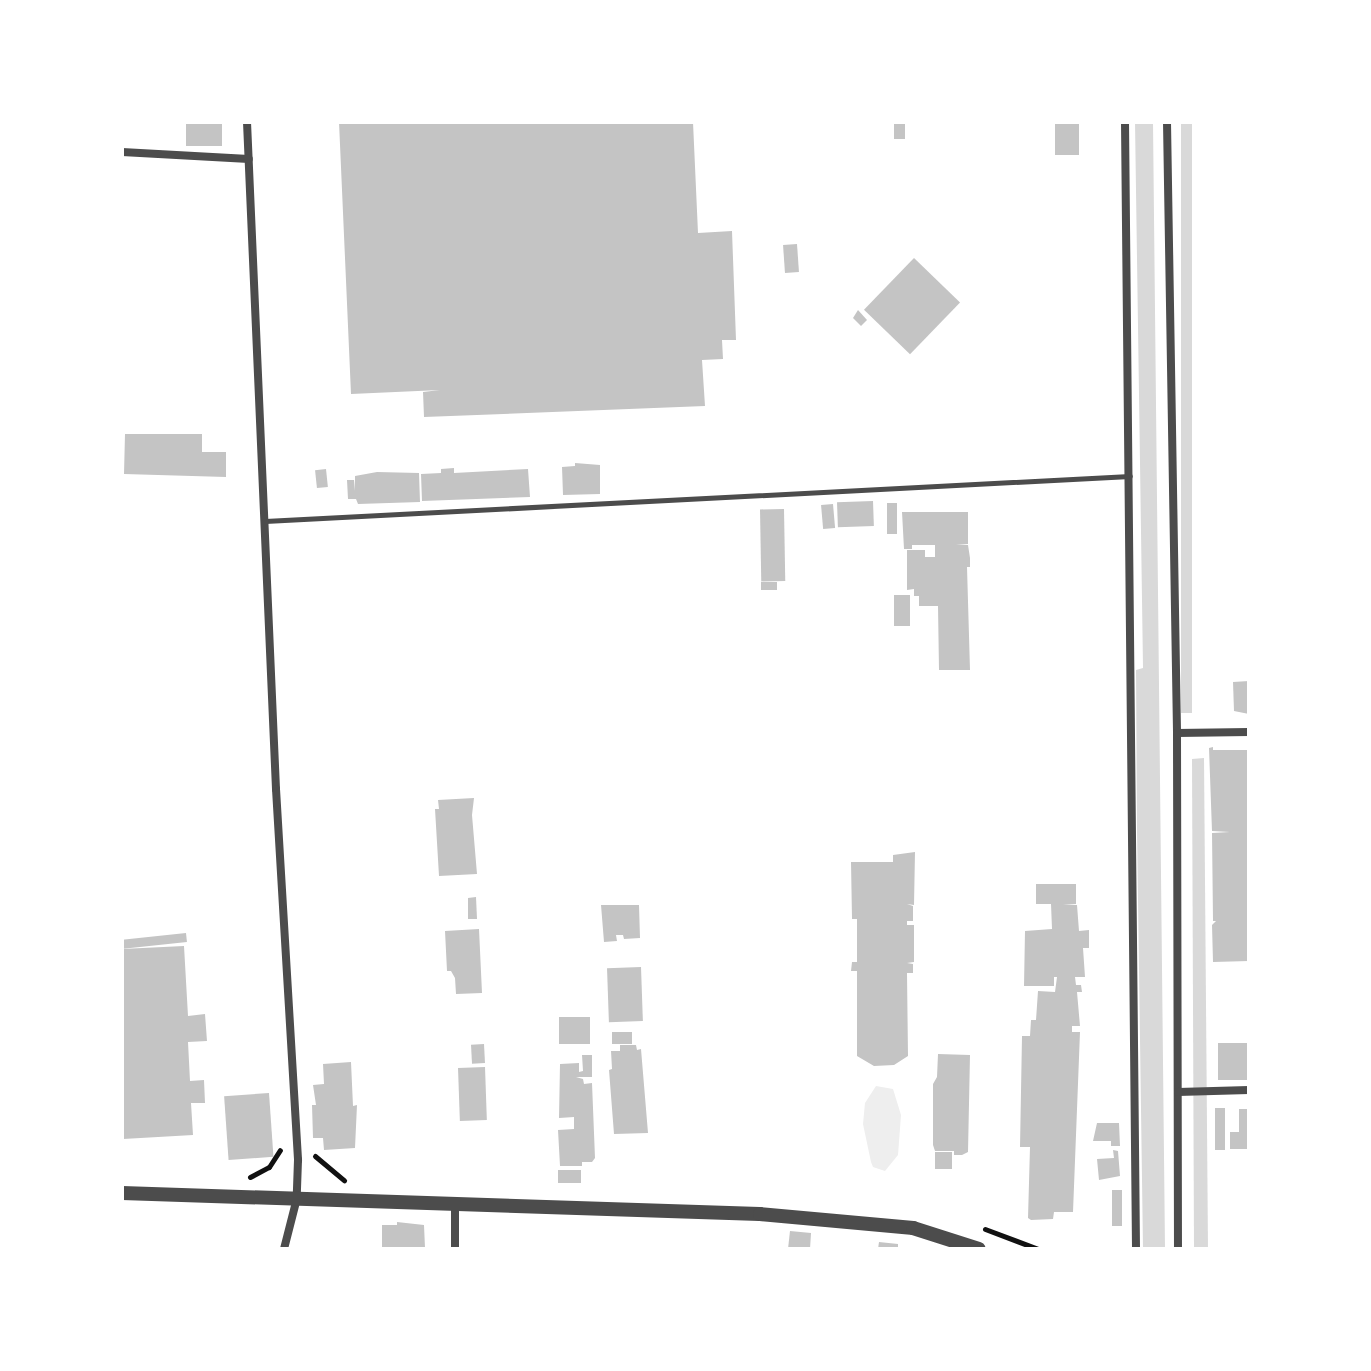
<!DOCTYPE html>
<html>
<head>
<meta charset="utf-8">
<style>
	body { margin:0 }
	#map { position:relative; width:1371px; height:1371px; overflow:hidden; background:#fff; font-family:Lato,sans-serif }
	div>[style] { position:absolute }
	.green>* { inset:0; background:#eee }
	.water>* { inset:0; background:#d9d9d9; transform-origin:0 0 }
	.building>* { inset:0; background:#c4c4c4; transform-origin:0 0 }
	.path>* { height:5px; margin:-2.5px; padding:0 2.5px; transform-origin:2.5px; border-radius:2.5px; background:#111 }
	.service>* { height:5px; margin:-2.5px; padding:0 2.5px; transform-origin:2.5px; border-radius:2.5px; background:#4c4c4c }
	.minor>* { height:8px; margin:-4px; padding:0 4px; transform-origin:4px; border-radius:4px; background:#4c4c4c }
	.tertiary>* { height:14px; margin:-7px; padding:0 7px; transform-origin:7px; border-radius:7px; background:#4c4c4c }
	span { translate:-50% -50%; white-space:nowrap; text-align:center; line-height:1.15; -webkit-text-stroke:6px #fff; paint-order:stroke }
	.frame { position:absolute; inset:0; border:124px solid #fff; pointer-events:none }
</style>
</head>
<body>
<div id="map">
	<div class="green">
		<div style="clip-path:polygon(876px 1086px,893px 1089px,901px 1115px,898px 1155px,885px 1171px,873px 1167px,871px 1162px,863px 1124px,865px 1103px)"></div>
	</div>
	<div class="water">
		<div style="clip-path:polygon(1135px 122px,1153px 122px,1165px 1249px,1143px 1249px,1137px 831px,1136px 670px,1143px 668px)"></div>
		<div style="left:1181px;top:122px;width:11px;height:591px"></div>
		<div style="clip-path:polygon(1204px 758px,1208px 1249px,1194px 1249px,1192px 759px)"></div>
	</div>
	<div class="building">
		<div style="left:186px;top:122px;width:36px;height:24px"></div>
		<div style="clip-path:polygon(339px 122px,693px 122px,698px 233px,732px 231px,736px 340px,722px 340px,723px 359px,702px 360px,705px 406px,424px 417px,423px 392px,440px 390px,351px 394px)"></div>
		<div style="left:894px;top:122px;width:11px;height:17px"></div>
		<div style="left:1055px;top:122px;width:24px;height:33px"></div>
		<div style="left:797px;top:244px;width:28px;height:14px;rotate:86deg"></div>
		<div style="left:914px;top:258px;width:64px;height:72px;rotate:44deg"></div>
		<div style="clip-path:polygon(858px 310px,867px 320px,861px 326px,853px 318px)"></div>
		<div style="clip-path:polygon(125px 434px,202px 434px,202px 452px,226px 452px,226px 477px,124px 474px)"></div>
		<div style="clip-path:polygon(575px 463px,600px 465px,600px 494px,563px 495px,562px 467px,575px 466px)"></div>
		<div style="clip-path:polygon(454px 468px,454px 473px,528px 469px,530px 497px,422px 501px,421px 474px,441px 473px,441px 469px)"></div>
		<div style="left:326px;top:469px;width:18px;height:11px;rotate:84deg"></div>
		<div style="clip-path:polygon(377px 472px,419px 473px,420px 502px,358px 504px,356px 499px,348px 499px,347px 480px,354px 480px,355px 491px,355px 476px)"></div>
		<div style="left:873px;top:501px;width:25px;height:36px;rotate:88deg"></div>
		<div style="left:887px;top:503px;width:10px;height:31px"></div>
		<div style="left:833px;top:504px;width:24px;height:12px;rotate:85deg"></div>
		<div style="left:784px;top:509px;width:72px;height:24px;rotate:89deg"></div>
		<div style="clip-path:polygon(902px 512px,968px 512px,968px 544px,956px 544px,968px 545px,970px 558px,970px 567px,967px 567px,970px 670px,939px 670px,938px 606px,919px 606px,919px 596px,914px 596px,914px 589px,907px 590px,907px 550px,925px 550px,925px 557px,935px 557px,935px 545px,912px 545px,912px 549px,904px 549px)"></div>
		<div style="left:761px;top:582px;width:16px;height:8px"></div>
		<div style="left:910px;top:595px;width:31px;height:16px;rotate:90deg"></div>
		<div style="clip-path:polygon(1249px 681px,1249px 714px,1234px 711px,1233px 682px)"></div>
		<div style="clip-path:polygon(1213px 747px,1213px 750px,1249px 750px,1249px 961px,1213px 962px,1212px 925px,1216px 921px,1213px 921px,1212px 833px,1230px 832px,1212px 831px,1209px 748px)"></div>
		<div style="clip-path:polygon(474px 798px,472px 815px,477px 874px,439px 876px,435px 809px,439px 809px,438px 800px)"></div>
		<div style="clip-path:polygon(915px 852px,914px 905px,907px 904px,913px 906px,913px 921px,907px 921px,907px 925px,914px 925px,914px 962px,907px 963px,913px 964px,913px 973px,907px 973px,908px 1056px,894px 1065px,874px 1066px,857px 1056px,857px 971px,851px 971px,852px 962px,857px 962px,857px 919px,852px 919px,851px 862px,893px 862px,893px 855px)"></div>
		<div style="clip-path:polygon(1036px 884px,1076px 884px,1076px 904px,1063px 905px,1077px 905px,1079px 931px,1089px 930px,1089px 948px,1083px 948px,1085px 977px,1075px 977px,1076px 985px,1081px 985px,1082px 992px,1077px 992px,1080px 1026px,1072px 1026px,1072px 1032px,1080px 1032px,1073px 1212px,1054px 1212px,1053px 1219px,1031px 1220px,1028px 1218px,1030px 1147px,1020px 1147px,1022px 1036px,1030px 1036px,1031px 1020px,1036px 1020px,1038px 991px,1055px 992px,1057px 977px,1054px 977px,1054px 986px,1024px 986px,1025px 931px,1052px 929px,1051px 904px,1036px 904px)"></div>
		<div style="clip-path:polygon(476px 897px,477px 919px,468px 919px,468px 898px)"></div>
		<div style="clip-path:polygon(601px 905px,639px 905px,640px 938px,624px 939px,623px 935px,616px 935px,617px 941px,604px 942px)"></div>
		<div style="clip-path:polygon(479px 929px,482px 993px,456px 994px,455px 978px,451px 971px,447px 971px,445px 931px)"></div>
		<div style="left:186px;top:933px;width:9px;height:64px;rotate:84deg"></div>
		<div style="clip-path:polygon(184px 946px,188px 1016px,205px 1014px,207px 1041px,188px 1042px,190px 1081px,204px 1080px,205px 1103px,191px 1103px,193px 1135px,123px 1139px,122px 949px)"></div>
		<div style="left:641px;top:967px;width:54px;height:34px;rotate:88deg"></div>
		<div style="left:559px;top:1017px;width:31px;height:27px"></div>
		<div style="left:612px;top:1032px;width:20px;height:12px"></div>
		<div style="left:1218px;top:1043px;width:31px;height:37px"></div>
		<div style="left:484px;top:1044px;width:19px;height:13px;rotate:87deg"></div>
		<div style="clip-path:polygon(620px 1045px,636px 1045px,637px 1050px,641px 1049px,648px 1133px,614px 1134px,609px 1070px,612px 1069px,611px 1051px,620px 1051px)"></div>
		<div style="clip-path:polygon(938px 1054px,970px 1055px,968px 1152px,962px 1155px,954px 1155px,954px 1151px,935px 1151px,933px 1145px,933px 1084px,937px 1077px)"></div>
		<div style="clip-path:polygon(582px 1055px,592px 1055px,592px 1077px,576px 1077px,583px 1079px,584px 1084px,592px 1083px,595px 1158px,592px 1162px,582px 1162px,582px 1166px,560px 1166px,558px 1130px,574px 1129px,574px 1117px,559px 1118px,560px 1064px,579px 1063px,579px 1072px,583px 1071px)"></div>
		<div style="clip-path:polygon(351px 1062px,353px 1106px,357px 1105px,355px 1148px,324px 1150px,323px 1138px,313px 1138px,312px 1105px,316px 1105px,313px 1085px,324px 1084px,323px 1064px)"></div>
		<div style="left:485px;top:1067px;width:53px;height:27px;rotate:88deg"></div>
		<div style="left:269px;top:1093px;width:64px;height:45px;rotate:86deg"></div>
		<div style="left:1215px;top:1108px;width:10px;height:42px"></div>
		<div style="clip-path:polygon(1239px 1109px,1249px 1109px,1249px 1149px,1230px 1149px,1230px 1132px,1239px 1132px)"></div>
		<div style="clip-path:polygon(1097px 1123px,1119px 1123px,1120px 1146px,1111px 1146px,1111px 1141px,1093px 1141px)"></div>
		<div style="clip-path:polygon(1113px 1150px,1118px 1151px,1120px 1176px,1099px 1180px,1097px 1159px,1114px 1158px)"></div>
		<div style="left:935px;top:1152px;width:17px;height:17px"></div>
		<div style="left:558px;top:1170px;width:23px;height:13px"></div>
		<div style="left:1112px;top:1190px;width:10px;height:36px"></div>
		<div style="clip-path:polygon(397px 1222px,424px 1225px,425px 1248px,382px 1249px,382px 1225px,397px 1225px)"></div>
		<div style="clip-path:polygon(790px 1231px,811px 1233px,810px 1249px,788px 1249px)"></div>
		<div style="clip-path:polygon(879px 1242px,898px 1244px,898px 1249px,878px 1249px)"></div>
	</div>
	<div class="path">
		<div style="left:315px;top:1156px;width:38px;rotate:40deg"></div>
		<div style="left:250px;top:1177px;width:21px;rotate:-28deg"></div>
		<div style="left:269px;top:1167px;width:20px;rotate:-57deg"></div>
		<div style="left:985px;top:1229px;width:57px;rotate:20.7deg"></div>
	</div>
	<div class="service">
		<div style="left:265px;top:521px;width:866px;rotate:-2.98deg"></div>
	</div>
	<div class="minor">
		<div style="left:247px;top:122px;width:668px;rotate:87.51deg"></div>
		<div style="left:276px;top:789px;width:372px;rotate:86.6deg"></div>
		<div style="left:298px;top:1160px;width:38px;rotate:92deg"></div>
		<div style="left:297px;top:1198px;width:53px;rotate:104.3deg"></div>
		<div style="left:1125px;top:122px;width:1127px;rotate:89.44deg"></div>
		<div style="left:1167px;top:122px;width:611px;rotate:89.06deg"></div>
		<div style="left:1177px;top:733px;width:516px;rotate:89.89deg"></div>
		<div style="left:122px;top:152px;width:127px;rotate:3.2deg"></div>
		<div style="left:1177px;top:733px;width:72px;rotate:-0.8deg"></div>
		<div style="left:1178px;top:1092px;width:71px;rotate:-1.6deg"></div>
		<div style="left:455px;top:1249px;width:43px;rotate:-90deg"></div>
	</div>
	<div class="tertiary">
		<div style="left:122px;top:1193px;width:638px;rotate:1.89deg"></div>
		<div style="left:760px;top:1214px;width:154px;rotate:5.2deg"></div>
		<div style="left:913px;top:1228px;width:69px;rotate:17.7deg"></div>
	</div>
	<div class="frame"></div>
</div>
</body>
</html>
